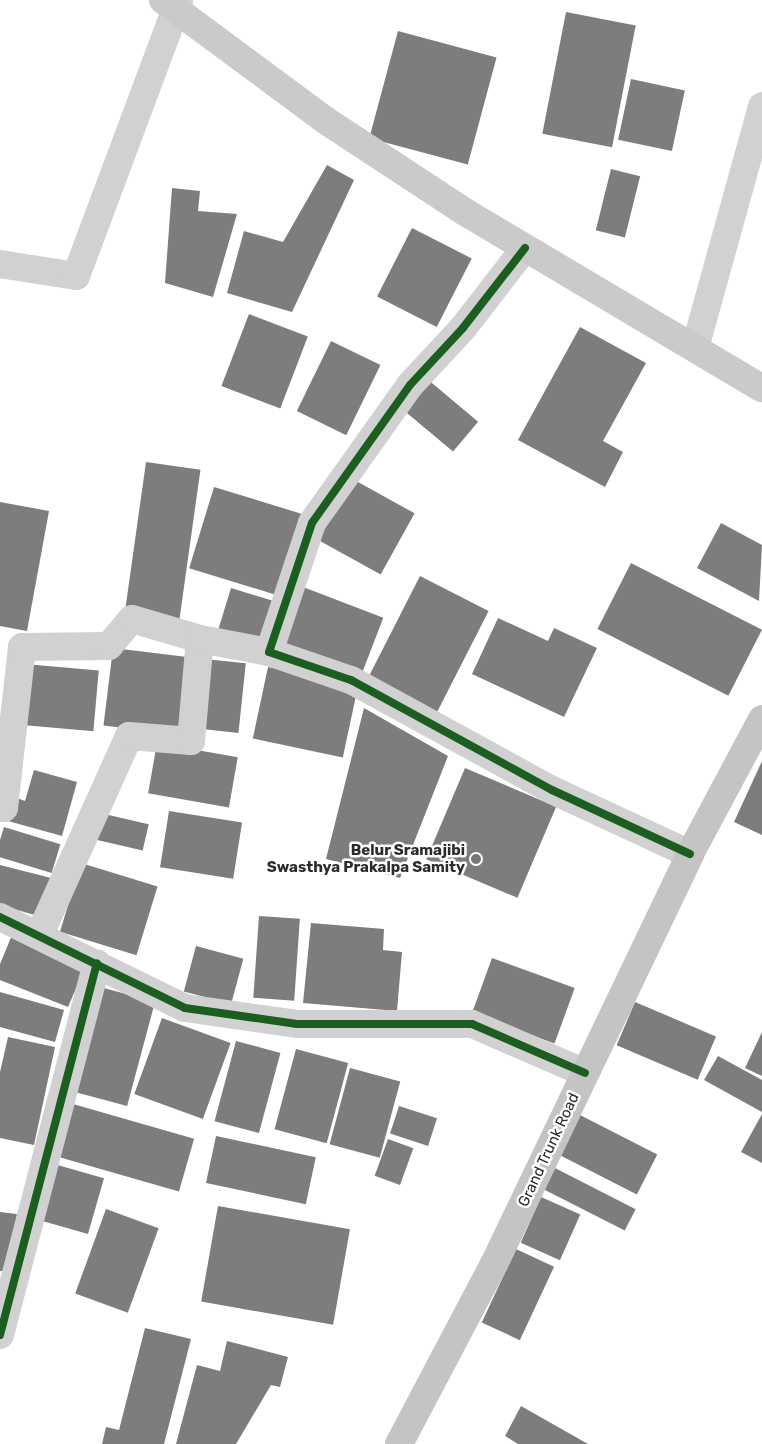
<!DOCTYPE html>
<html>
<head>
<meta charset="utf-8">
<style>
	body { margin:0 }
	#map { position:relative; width:762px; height:1444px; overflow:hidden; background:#fff; font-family:Rubik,sans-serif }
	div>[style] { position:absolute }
	.building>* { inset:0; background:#7d7d7d; transform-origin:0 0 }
	.minor>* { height:28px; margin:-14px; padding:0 14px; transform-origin:14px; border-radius:14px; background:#d1d1d1 }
	.secondary>* { height:28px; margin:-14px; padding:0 14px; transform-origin:14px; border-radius:14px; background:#cacaca }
	.primary>* { height:28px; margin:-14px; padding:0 14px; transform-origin:14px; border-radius:14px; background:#c4c4c4 }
	.cycleway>* { height:8px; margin:-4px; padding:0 4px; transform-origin:4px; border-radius:4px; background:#1b5e20 }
	.dots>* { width:14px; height:14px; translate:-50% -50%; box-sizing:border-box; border:2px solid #fff; border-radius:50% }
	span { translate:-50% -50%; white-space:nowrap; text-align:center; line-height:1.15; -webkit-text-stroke:5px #fff; paint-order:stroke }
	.poi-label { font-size:15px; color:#2c2c2c; font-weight:700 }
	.right { translate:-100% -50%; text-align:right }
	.street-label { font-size:15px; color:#2c2c2c }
</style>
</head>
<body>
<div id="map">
	<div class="building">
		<div style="left:566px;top:12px;width:71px;height:124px;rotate:11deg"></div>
		<div style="left:398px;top:31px;width:102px;height:111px;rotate:15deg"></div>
		<div style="left:631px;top:79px;width:55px;height:62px;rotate:12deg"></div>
		<div style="clip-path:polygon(327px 165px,354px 180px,292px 312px,227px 293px,244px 231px,283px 242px)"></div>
		<div style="left:611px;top:169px;width:30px;height:63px;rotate:14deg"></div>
		<div style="clip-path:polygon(172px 188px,200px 191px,198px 211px,237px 214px,213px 297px,165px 283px)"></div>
		<div style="left:412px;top:228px;width:67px;height:77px;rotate:27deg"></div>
		<div style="left:249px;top:314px;width:63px;height:77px;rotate:21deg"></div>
		<div style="clip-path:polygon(580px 327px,646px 363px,603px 441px,623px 452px,605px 487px,518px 440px)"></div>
		<div style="left:331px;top:341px;width:55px;height:78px;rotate:26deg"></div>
		<div style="left:426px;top:378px;width:68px;height:39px;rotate:40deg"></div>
		<div style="left:146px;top:462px;width:55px;height:156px;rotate:8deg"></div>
		<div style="left:349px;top:477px;width:75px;height:70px;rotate:29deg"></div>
		<div style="left:214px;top:487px;width:98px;height:85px;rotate:17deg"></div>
		<div style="clip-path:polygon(0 502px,49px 511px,27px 631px,0 626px)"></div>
		<div style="clip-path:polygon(721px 523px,762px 545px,759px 601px,697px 568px)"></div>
		<div style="left:631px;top:563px;width:147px;height:74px;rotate:27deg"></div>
		<div style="left:420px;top:576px;width:77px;height:119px;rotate:27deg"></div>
		<div style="left:303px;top:587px;width:86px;height:60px;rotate:21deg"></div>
		<div style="left:231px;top:588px;width:48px;height:49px;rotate:17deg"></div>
		<div style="clip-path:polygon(498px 618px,548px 641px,554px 628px,597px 648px,564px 717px,472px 674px)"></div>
		<div style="left:113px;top:648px;width:83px;height:78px;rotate:7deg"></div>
		<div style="left:205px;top:659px;width:41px;height:70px;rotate:6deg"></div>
		<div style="left:25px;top:664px;width:74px;height:61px;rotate:5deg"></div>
		<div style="left:268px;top:667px;width:92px;height:73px;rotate:12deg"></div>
		<div style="clip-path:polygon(364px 708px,448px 756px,400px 878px,326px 859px)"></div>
		<div style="left:157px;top:743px;width:82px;height:51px;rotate:10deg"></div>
		<div style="clip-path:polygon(762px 761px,762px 835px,734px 822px)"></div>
		<div style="left:465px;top:768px;width:99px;height:99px;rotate:23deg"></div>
		<div style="clip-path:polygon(34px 770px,77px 782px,62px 836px,8px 821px,14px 797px,25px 801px)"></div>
		<div style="left:169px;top:811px;width:74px;height:57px;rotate:9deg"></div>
		<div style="left:100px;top:813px;width:50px;height:27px;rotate:13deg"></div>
		<div style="left:4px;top:827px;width:59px;height:30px;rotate:17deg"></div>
		<div style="left:81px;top:863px;width:80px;height:72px;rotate:17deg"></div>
		<div style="clip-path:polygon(0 865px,55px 879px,45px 918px,0 905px)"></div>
		<div style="left:259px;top:916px;width:41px;height:82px;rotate:4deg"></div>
		<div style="clip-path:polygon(311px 923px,384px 929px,383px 950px,402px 952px,397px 1011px,303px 1003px)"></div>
		<div style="clip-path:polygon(12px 935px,86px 965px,68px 1007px,0 980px,0 964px)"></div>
		<div style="left:196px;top:946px;width:49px;height:47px;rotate:15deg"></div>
		<div style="left:492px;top:958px;width:88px;height:59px;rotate:20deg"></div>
		<div style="left:100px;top:987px;width:57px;height:108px;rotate:15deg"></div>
		<div style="clip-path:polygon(0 992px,64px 1010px,55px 1042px,0 1027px)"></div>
		<div style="left:635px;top:1002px;width:88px;height:47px;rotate:23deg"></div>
		<div style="left:162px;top:1018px;width:73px;height:81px;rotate:20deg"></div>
		<div style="clip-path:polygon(762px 1032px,762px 1076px,745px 1068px)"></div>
		<div style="clip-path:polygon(8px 1037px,55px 1047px,34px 1145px,0 1138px,0 1072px)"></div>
		<div style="left:236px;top:1041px;width:46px;height:83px;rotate:15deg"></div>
		<div style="left:296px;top:1049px;width:54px;height:83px;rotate:15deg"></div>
		<div style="clip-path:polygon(718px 1056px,762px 1080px,762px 1112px,704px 1080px)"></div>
		<div style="left:350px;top:1068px;width:52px;height:79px;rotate:15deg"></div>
		<div style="left:73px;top:1104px;width:126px;height:55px;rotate:16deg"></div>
		<div style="left:399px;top:1106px;width:40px;height:29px;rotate:18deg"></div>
		<div style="left:578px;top:1114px;width:89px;height:45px;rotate:27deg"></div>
		<div style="clip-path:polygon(762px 1114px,762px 1163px,741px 1152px)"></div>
		<div style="left:216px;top:1136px;width:102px;height:48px;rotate:12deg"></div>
		<div style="left:388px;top:1139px;width:27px;height:39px;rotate:20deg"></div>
		<div style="left:54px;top:1164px;width:52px;height:58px;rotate:16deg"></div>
		<div style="left:551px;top:1166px;width:95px;height:24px;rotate:27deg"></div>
		<div style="left:541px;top:1197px;width:43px;height:50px;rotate:24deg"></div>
		<div style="left:218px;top:1206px;width:134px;height:97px;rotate:10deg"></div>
		<div style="left:106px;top:1209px;width:56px;height:90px;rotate:20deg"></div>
		<div style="clip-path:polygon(0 1212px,17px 1214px,9px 1272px,0 1271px)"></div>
		<div style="left:516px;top:1249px;width:42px;height:81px;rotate:25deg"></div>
		<div style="clip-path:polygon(145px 1328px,191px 1339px,164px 1444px,102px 1444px,106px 1427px,119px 1430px)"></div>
		<div style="clip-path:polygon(227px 1341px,288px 1357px,280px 1387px,271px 1385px,236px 1444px,176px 1444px,197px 1365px,220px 1371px)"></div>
		<div style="clip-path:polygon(521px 1406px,588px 1444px,518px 1444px,505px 1436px)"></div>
	</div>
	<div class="minor">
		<div style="left:525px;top:248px;width:101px;rotate:127.8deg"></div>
		<div style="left:463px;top:328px;width:78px;rotate:132.9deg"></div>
		<div style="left:410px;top:385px;width:169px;rotate:125.4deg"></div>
		<div style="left:312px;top:523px;width:136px;rotate:108.4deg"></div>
		<div style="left:269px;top:652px;width:87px;rotate:18.9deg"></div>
		<div style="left:351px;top:680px;width:229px;rotate:28.7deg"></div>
		<div style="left:552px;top:790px;width:152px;rotate:24.9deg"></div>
		<div style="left:0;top:264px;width:77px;rotate:9deg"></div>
		<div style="left:76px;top:276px;width:295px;rotate:-69.5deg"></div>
		<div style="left:695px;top:348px;width:251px;rotate:-74.5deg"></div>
		<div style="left:0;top:807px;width:4px;rotate:14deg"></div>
		<div style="left:4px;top:808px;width:162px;rotate:-83.6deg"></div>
		<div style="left:22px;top:647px;width:87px;rotate:-0.7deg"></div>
		<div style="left:109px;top:646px;width:35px;rotate:-50deg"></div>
		<div style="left:132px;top:619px;width:71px;rotate:16.4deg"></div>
		<div style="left:0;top:917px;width:206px;rotate:26.2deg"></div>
		<div style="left:185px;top:1008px;width:113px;rotate:8.1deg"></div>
		<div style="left:297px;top:1024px;width:175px"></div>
		<div style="left:472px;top:1024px;width:123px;rotate:23.4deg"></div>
		<div style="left:40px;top:934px;width:217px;rotate:-65.8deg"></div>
		<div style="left:129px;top:736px;width:62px;rotate:4.6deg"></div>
		<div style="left:191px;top:741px;width:102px;rotate:-85deg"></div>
		<div style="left:200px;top:639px;width:70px;rotate:10.7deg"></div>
		<div style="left:0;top:1335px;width:384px;rotate:-75.4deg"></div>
	</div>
	<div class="secondary">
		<div style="left:163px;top:0;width:202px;rotate:36.5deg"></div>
		<div style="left:325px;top:120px;width:168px;rotate:33.3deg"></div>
		<div style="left:465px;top:212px;width:345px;rotate:30.7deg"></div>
	</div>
	<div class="primary">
		<div style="left:399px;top:1444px;width:204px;rotate:-62.2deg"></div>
		<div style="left:494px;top:1264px;width:454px;rotate:-64.4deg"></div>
		<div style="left:690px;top:854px;width:153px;rotate:-61.9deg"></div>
	</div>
	<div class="cycleway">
		<div style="left:525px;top:248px;width:101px;rotate:127.8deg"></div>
		<div style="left:463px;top:328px;width:78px;rotate:132.9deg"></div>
		<div style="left:410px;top:385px;width:169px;rotate:125.4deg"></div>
		<div style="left:312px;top:523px;width:136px;rotate:108.4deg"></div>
		<div style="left:269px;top:652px;width:87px;rotate:18.9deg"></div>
		<div style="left:351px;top:680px;width:229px;rotate:28.7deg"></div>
		<div style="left:552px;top:790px;width:152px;rotate:24.9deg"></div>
		<div style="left:0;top:917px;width:206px;rotate:26.2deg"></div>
		<div style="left:185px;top:1008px;width:113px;rotate:8.1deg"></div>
		<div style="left:297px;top:1024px;width:175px"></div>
		<div style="left:472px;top:1024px;width:123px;rotate:23.4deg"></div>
		<div style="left:0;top:1335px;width:384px;rotate:-75.4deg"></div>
	</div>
	<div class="dots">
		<div style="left:476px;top:859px;background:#767676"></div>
	</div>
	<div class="poi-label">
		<span class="right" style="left:465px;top:859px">Belur Sramajibi<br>Swasthya Prakalpa Samity</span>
	</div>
	<div class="street-label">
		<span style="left:549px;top:1150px;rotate:-65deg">Grand Trunk Road</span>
	</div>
</div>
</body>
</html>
